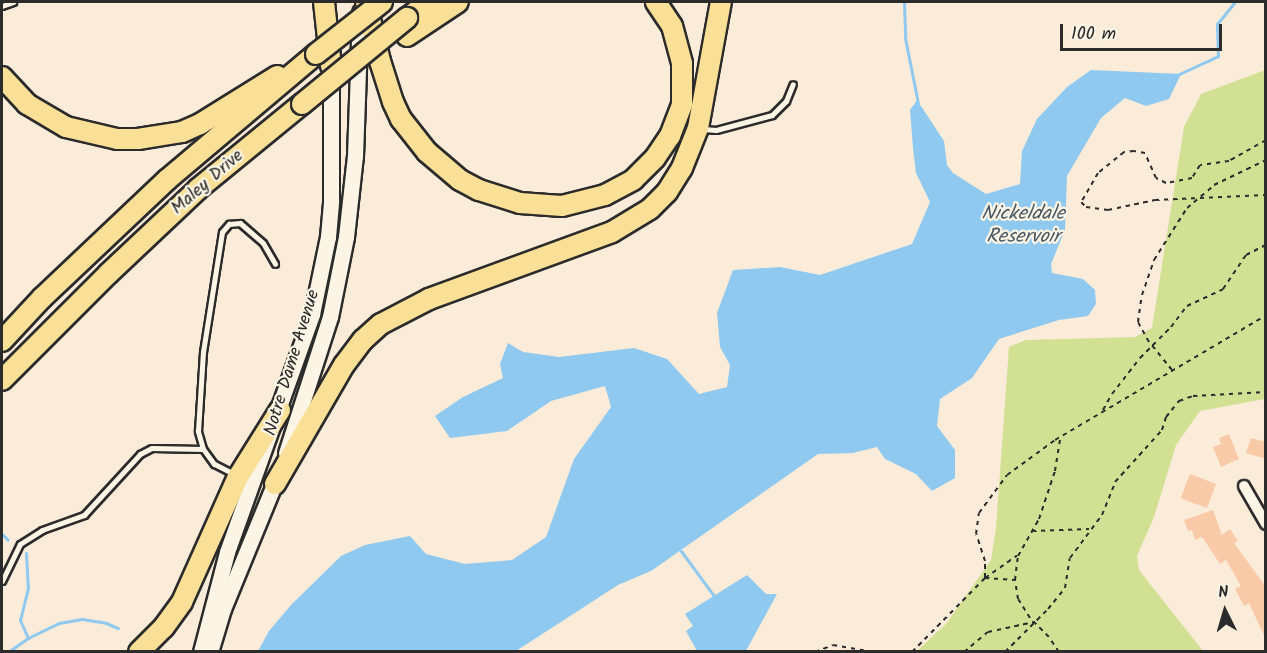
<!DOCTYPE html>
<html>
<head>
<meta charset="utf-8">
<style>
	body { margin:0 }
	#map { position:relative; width:1267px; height:653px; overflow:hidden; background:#fbecd9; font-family:Kalam,sans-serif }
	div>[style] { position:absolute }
	.green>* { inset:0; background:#d2e093 }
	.water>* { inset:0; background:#8fc9ef }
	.stream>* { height:3px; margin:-1.5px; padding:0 1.5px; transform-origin:1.5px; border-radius:1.5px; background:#8fc9ef }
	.building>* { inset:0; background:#f9caa8; transform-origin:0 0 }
	.path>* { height:2px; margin-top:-1px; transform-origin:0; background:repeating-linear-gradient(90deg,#2b2b2b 0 4.5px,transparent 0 9px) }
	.roads { filter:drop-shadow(2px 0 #2b2b2b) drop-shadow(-2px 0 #2b2b2b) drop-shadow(0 2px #2b2b2b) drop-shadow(0 -2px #2b2b2b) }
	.lane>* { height:5px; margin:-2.5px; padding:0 2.5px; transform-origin:2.5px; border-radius:2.5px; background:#fcf5e5 }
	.street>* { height:10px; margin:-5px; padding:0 5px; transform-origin:5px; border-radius:5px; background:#fcf5e5 }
	.secondary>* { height:15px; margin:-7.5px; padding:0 7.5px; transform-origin:7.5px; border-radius:7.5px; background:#fcf5e5 }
	.highway>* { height:20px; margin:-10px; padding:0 10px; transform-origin:10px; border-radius:10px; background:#fadf96 }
	.bridges { filter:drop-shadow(2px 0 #2b2b2b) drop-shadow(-2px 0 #2b2b2b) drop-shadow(0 2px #2b2b2b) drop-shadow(0 -2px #2b2b2b) }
	.highway-bridge>* { height:20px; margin:-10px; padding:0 10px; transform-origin:10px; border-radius:10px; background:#fadf96 }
	span { translate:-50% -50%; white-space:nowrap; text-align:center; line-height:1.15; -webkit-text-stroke:4.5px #fcf5e5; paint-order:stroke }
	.street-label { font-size:18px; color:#2b2b2b }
	.water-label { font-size:20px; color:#495a66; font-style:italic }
	.frame { position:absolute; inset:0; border:3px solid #2b2b2b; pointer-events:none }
	.north { position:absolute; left:1195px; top:581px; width:60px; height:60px; -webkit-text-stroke:4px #fcf5e5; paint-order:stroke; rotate:355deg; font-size:16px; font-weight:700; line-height:24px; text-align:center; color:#2b2b2b }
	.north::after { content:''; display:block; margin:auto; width:21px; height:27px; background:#2b2b2b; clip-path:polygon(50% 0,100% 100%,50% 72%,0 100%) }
	.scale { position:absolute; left:1060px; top:24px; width:162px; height:27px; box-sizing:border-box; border:3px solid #2b2b2b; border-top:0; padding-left:8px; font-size:18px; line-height:21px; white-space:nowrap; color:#2b2b2b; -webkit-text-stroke:4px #fcf5e5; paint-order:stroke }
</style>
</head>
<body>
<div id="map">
	<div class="green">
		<div style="clip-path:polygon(1265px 70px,1265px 399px,1200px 411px,1176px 445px,1154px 517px,1137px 556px,1139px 570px,1203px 651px,917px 651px,946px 624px,991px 560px,996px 528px,1009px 347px,1026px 340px,1135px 337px,1152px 328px,1184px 127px,1201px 94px)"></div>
	</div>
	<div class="water">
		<div style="clip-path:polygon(1091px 70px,1181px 74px,1169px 99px,1146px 106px,1125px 98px,1101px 118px,1067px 176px,1065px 230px,1051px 264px,1052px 273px,1083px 279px,1095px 290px,1096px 304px,1088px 316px,1059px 320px,999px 339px,972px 378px,940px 399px,937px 426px,955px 450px,955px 478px,932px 491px,916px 474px,885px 459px,877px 447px,853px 453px,818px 454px,651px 571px,618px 585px,516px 651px,258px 651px,269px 631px,291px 605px,341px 556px,365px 545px,410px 536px,426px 554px,465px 564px,512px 560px,546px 537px,574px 459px,611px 407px,605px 386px,551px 401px,507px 431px,450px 438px,435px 416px,463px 397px,503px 378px,500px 364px,508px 343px,523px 352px,559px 357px,634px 348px,667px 359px,699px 394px,727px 387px,730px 365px,720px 347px,717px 313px,733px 270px,780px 267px,820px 275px,912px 244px,930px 202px,916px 173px,913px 148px,910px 110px,917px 100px,944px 141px,947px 165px,953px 173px,986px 194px,1020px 184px,1022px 151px,1037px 119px,1067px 87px)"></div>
		<div style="clip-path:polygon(747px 575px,766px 594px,777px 594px,747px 649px,745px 652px,697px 651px,686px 631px,693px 626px,685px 614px)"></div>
	</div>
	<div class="stream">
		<div style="left:904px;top:2px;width:36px;rotate:88deg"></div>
		<div style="left:905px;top:38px;width:66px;rotate:78.7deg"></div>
		<div style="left:1177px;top:75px;width:45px;rotate:-24.9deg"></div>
		<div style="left:1218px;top:56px;width:32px;rotate:-92deg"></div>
		<div style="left:1217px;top:24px;width:28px;rotate:-51deg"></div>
		<div style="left:2px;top:534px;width:8px;rotate:45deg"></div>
		<div style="left:681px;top:551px;width:56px;rotate:53.7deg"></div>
		<div style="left:26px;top:553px;width:35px;rotate:87deg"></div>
		<div style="left:28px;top:588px;width:33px;rotate:104deg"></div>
		<div style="left:20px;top:620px;width:20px;rotate:66deg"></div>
		<div style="left:8px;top:652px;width:24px;rotate:-35deg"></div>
		<div style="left:28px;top:638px;width:34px;rotate:-26deg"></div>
		<div style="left:59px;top:623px;width:23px;rotate:-10deg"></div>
		<div style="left:82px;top:619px;width:24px;rotate:9deg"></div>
		<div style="left:106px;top:623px;width:13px;rotate:23deg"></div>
	</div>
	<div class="building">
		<div style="clip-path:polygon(1229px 434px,1239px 459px,1221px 467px,1213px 447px,1221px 444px,1219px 438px)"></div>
		<div style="clip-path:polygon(1251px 438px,1266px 442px,1266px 459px,1246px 453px)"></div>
		<div style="left:1190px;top:474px;width:28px;height:26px;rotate:21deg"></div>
		<div style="clip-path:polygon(1213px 510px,1222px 535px,1230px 529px,1238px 541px,1234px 543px,1266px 587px,1266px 640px,1249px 603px,1244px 606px,1235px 589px,1241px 586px,1226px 560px,1220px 564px,1202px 537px,1195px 540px,1192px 530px,1188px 531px,1184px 520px)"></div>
	</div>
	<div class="path">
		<div style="left:1266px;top:140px;width:43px;rotate:150.4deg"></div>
		<div style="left:1229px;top:161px;width:29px;rotate:172deg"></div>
		<div style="left:1200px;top:165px;width:15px;rotate:122deg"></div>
		<div style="left:1192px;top:178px;width:26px;rotate:169deg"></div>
		<div style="left:1166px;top:183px;width:11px;rotate:-153deg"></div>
		<div style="left:1156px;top:178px;width:27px;rotate:-114deg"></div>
		<div style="left:1145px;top:153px;width:11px;rotate:-170deg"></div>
		<div style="left:1134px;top:151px;width:10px;rotate:174deg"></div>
		<div style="left:1124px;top:152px;width:33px;rotate:141deg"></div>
		<div style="left:1098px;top:173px;width:34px;rotate:120deg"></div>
		<div style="left:1081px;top:202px;width:7px;rotate:45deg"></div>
		<div style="left:1086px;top:207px;width:22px;rotate:8deg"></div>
		<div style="left:1108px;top:210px;width:48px;rotate:-12deg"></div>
		<div style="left:1155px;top:200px;width:111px;rotate:-2.6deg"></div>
		<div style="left:1172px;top:370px;width:36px;rotate:-129deg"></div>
		<div style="left:1149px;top:342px;width:23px;rotate:-119deg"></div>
		<div style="left:1138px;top:322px;width:27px;rotate:-82deg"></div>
		<div style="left:1142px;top:295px;width:37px;rotate:-71deg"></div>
		<div style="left:1154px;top:260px;width:62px;rotate:-57.6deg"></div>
		<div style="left:1187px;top:208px;width:35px;rotate:-40deg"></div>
		<div style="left:1214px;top:185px;width:58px;rotate:-25.7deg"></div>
		<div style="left:1103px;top:410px;width:18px;rotate:-61deg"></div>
		<div style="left:1112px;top:394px;width:46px;rotate:-52.1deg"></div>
		<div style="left:1140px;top:358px;width:44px;rotate:-45deg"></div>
		<div style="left:1171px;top:327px;width:26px;rotate:-53deg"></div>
		<div style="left:1187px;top:306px;width:40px;rotate:-25deg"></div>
		<div style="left:1223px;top:289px;width:41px;rotate:-55.9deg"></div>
		<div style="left:1246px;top:255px;width:22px;rotate:-27deg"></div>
		<div style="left:1032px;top:531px;width:57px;rotate:-2deg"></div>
		<div style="left:985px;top:578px;width:39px;rotate:-35deg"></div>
		<div style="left:985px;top:578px;width:30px;rotate:4deg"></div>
		<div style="left:815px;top:652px;width:19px;rotate:-21deg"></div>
		<div style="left:833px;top:645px;width:41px;rotate:9.9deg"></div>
		<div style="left:912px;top:652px;width:104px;rotate:-45.4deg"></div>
		<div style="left:985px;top:578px;width:17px;rotate:-90deg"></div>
		<div style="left:985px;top:561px;width:28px;rotate:-108deg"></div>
		<div style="left:976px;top:534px;width:21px;rotate:-82deg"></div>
		<div style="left:979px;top:513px;width:47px;rotate:-53.6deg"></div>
		<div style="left:1007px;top:475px;width:59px;rotate:-36.1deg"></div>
		<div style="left:1055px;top:440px;width:245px;rotate:-30.6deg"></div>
		<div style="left:964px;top:652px;width:31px;rotate:-40deg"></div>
		<div style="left:988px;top:632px;width:47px;rotate:-12.3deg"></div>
		<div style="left:1005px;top:652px;width:61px;rotate:-45deg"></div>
		<div style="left:1048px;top:609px;width:27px;rotate:-51deg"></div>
		<div style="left:1065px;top:588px;width:30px;rotate:-81deg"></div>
		<div style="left:1070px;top:558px;width:54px;rotate:-53.3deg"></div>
		<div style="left:1102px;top:515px;width:35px;rotate:-68deg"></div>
		<div style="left:1115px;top:482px;width:70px;rotate:-47.9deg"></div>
		<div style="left:1162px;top:430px;width:14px;rotate:-73deg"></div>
		<div style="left:1166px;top:417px;width:21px;rotate:-51deg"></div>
		<div style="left:1179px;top:401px;width:15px;rotate:-20deg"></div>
		<div style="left:1193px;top:396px;width:73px;rotate:-3.1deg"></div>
		<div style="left:1059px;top:652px;width:18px;rotate:-124deg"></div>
		<div style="left:1049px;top:637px;width:27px;rotate:-135deg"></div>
		<div style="left:1030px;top:618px;width:22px;rotate:-122deg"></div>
		<div style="left:1018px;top:599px;width:19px;rotate:-99deg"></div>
		<div style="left:1015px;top:580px;width:24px;rotate:-83deg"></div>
		<div style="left:1018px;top:556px;width:43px;rotate:-60.4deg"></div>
		<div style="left:1039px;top:519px;width:51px;rotate:-71.6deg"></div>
		<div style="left:1055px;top:471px;width:33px;rotate:-81deg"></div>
	</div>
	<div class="roads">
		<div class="lane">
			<div style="left:2px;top:6px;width:12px;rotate:-20deg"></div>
			<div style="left:703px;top:129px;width:13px;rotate:4deg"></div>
			<div style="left:716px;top:130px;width:58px;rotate:-15deg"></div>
			<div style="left:772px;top:115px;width:20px;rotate:-45deg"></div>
			<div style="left:786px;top:101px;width:18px;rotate:-68deg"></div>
			<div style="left:234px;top:474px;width:22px;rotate:-153deg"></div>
			<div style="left:214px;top:464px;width:19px;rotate:-126deg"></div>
			<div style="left:203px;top:449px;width:19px;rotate:-106deg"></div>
			<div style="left:198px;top:431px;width:79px;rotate:-86.4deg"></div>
			<div style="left:203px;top:352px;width:121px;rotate:-81deg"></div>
			<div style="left:222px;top:232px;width:11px;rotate:-49deg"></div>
			<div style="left:229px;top:224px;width:11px;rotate:-5deg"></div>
			<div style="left:240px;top:223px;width:30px;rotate:41deg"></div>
			<div style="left:263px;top:243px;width:24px;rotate:60deg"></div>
			<div style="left:2px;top:581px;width:41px;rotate:-64.1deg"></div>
			<div style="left:20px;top:544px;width:26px;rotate:-32deg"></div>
			<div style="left:42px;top:530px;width:45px;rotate:-19.7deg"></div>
			<div style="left:84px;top:515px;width:83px;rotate:-47.4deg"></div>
			<div style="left:140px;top:454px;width:13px;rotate:-27deg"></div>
			<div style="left:152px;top:448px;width:51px;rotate:1.1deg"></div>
		</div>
		<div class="street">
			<div style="left:1244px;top:486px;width:44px;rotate:59.9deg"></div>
		</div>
		<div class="secondary">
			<div style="left:286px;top:453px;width:143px;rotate:-72.1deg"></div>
			<div style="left:330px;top:317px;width:82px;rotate:-78.7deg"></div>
			<div style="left:346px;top:237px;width:81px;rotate:-83.7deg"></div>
			<div style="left:355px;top:156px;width:144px;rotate:-88deg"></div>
			<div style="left:201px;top:652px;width:103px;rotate:-75.4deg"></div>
			<div style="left:227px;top:552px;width:253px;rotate:-70.3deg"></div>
			<div style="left:312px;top:314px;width:79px;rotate:-78.3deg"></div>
			<div style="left:328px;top:237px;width:37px;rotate:-85deg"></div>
			<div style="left:331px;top:200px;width:127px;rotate:-90deg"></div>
			<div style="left:210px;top:652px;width:45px;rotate:-73.2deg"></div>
			<div style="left:223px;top:609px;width:145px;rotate:-67.7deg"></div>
		</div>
		<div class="highway">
			<div style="left:324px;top:2px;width:64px;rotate:83.8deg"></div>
			<div style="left:366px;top:2px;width:61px;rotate:76.7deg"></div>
			<div style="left:380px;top:61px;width:43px;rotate:72.4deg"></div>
			<div style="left:393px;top:102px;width:19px;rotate:65deg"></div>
			<div style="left:401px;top:119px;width:42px;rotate:51.8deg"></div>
			<div style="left:427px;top:152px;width:43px;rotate:40.3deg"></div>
			<div style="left:460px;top:180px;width:21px;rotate:28deg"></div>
			<div style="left:479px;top:190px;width:43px;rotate:17.6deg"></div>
			<div style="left:520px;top:203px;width:42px;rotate:4.1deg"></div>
			<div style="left:562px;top:206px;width:44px;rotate:-14.3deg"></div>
			<div style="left:605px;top:195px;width:32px;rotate:-28deg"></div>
			<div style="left:633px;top:180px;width:31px;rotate:-45deg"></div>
			<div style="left:655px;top:158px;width:27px;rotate:-56deg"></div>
			<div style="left:670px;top:136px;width:34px;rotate:-69deg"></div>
			<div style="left:682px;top:104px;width:41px;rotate:-90deg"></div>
			<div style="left:682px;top:63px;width:38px;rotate:-105deg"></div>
			<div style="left:672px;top:26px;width:29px;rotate:-124deg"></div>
			<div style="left:407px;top:18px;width:27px;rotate:-36deg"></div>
			<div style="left:407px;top:36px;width:61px;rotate:-33.7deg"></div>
			<div style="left:2px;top:77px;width:37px;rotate:47deg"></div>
			<div style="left:27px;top:104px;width:45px;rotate:30.5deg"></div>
			<div style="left:66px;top:127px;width:52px;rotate:13.2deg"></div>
			<div style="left:117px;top:139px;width:21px"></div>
			<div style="left:138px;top:139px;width:45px;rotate:-9deg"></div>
			<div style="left:182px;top:132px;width:20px;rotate:-24deg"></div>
			<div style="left:200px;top:124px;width:91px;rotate:-31.9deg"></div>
			<div style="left:2px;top:341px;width:59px;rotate:-47.1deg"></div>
			<div style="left:42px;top:298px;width:173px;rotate:-43.4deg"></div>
			<div style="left:168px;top:179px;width:194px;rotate:-40.2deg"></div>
			<div style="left:2px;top:380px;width:151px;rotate:-45deg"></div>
			<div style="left:109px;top:273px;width:122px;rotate:-43.3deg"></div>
			<div style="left:198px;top:189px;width:134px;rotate:-39.3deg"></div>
			<div style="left:275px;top:484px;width:138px;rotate:-59.9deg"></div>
			<div style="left:344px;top:365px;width:31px;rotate:-53deg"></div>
			<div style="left:363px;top:340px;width:24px;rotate:-42deg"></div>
			<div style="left:381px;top:324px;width:54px;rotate:-27.5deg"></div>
			<div style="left:429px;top:299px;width:195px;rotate:-20.1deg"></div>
			<div style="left:612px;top:232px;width:44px;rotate:-31.2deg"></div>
			<div style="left:650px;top:209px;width:24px;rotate:-45deg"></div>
			<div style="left:667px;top:192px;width:28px;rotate:-58deg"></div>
			<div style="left:682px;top:168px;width:43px;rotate:-68.2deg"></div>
			<div style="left:698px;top:128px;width:128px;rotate:-79.7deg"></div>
			<div style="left:139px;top:652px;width:35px;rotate:-45deg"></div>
			<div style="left:164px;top:627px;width:31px;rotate:-54deg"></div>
			<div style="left:182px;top:602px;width:137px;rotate:-65.9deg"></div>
			<div style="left:238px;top:477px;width:79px;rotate:-57.9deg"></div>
		</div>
	</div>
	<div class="bridges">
		<div class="highway-bridge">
			<div style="left:316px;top:54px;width:84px;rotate:-38.2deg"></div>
			<div style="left:302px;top:104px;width:136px;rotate:-39.3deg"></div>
		</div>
	</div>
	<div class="street-label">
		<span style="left:208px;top:183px;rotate:-41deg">Maley Drive</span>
		<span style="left:293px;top:363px;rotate:-73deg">Notre Dame Avenue</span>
	</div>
	<div class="water-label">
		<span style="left:1023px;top:226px">Nickeldale<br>Reservoir</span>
	</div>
	<div class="frame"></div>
	<div class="north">N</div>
	<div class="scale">100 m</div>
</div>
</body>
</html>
